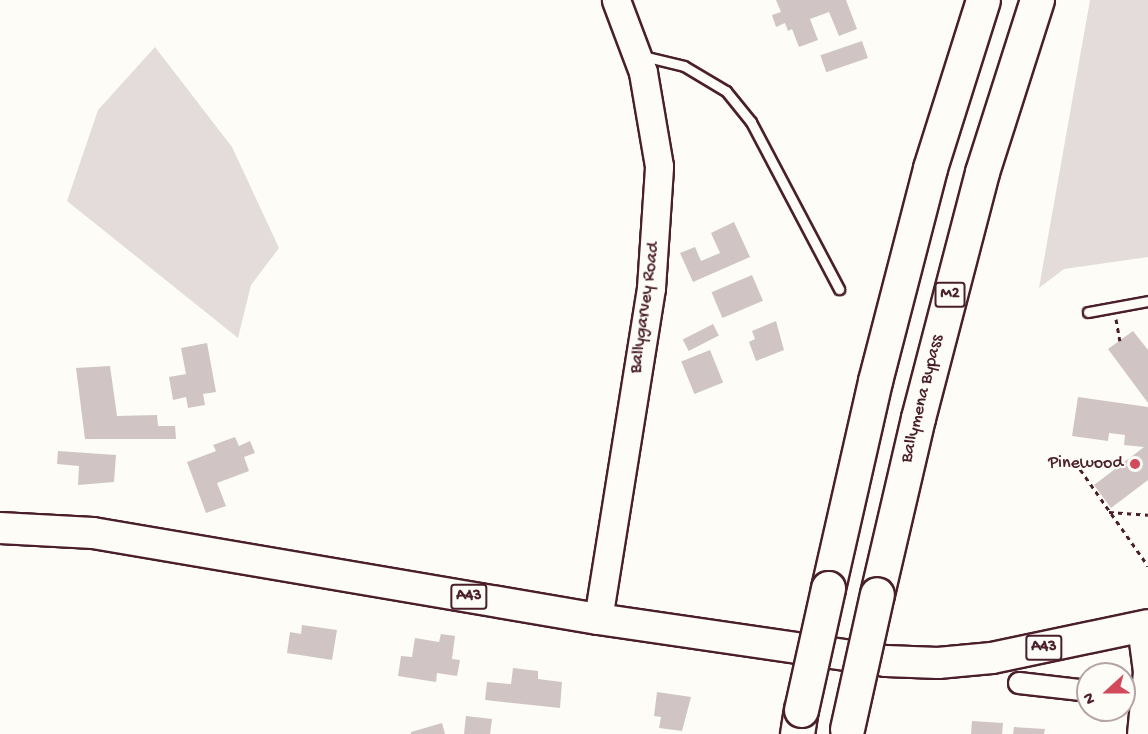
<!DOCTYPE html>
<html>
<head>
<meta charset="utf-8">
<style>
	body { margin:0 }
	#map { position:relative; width:1148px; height:734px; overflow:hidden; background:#fdfcf7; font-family:"Gochi Hand",sans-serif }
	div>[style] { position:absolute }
	.green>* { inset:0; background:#e3dcda }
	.building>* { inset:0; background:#d0c5c4; transform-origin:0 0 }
	.path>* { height:3px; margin-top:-1.5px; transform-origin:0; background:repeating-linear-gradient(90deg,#4a1f2b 0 4.5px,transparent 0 9px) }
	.roads { filter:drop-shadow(2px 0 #4a1f2b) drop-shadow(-2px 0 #4a1f2b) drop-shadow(0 2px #4a1f2b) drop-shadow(0 -2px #4a1f2b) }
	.lane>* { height:9px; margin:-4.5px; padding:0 4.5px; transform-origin:4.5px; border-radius:4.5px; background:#fdfcf7 }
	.street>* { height:20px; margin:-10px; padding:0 10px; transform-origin:10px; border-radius:10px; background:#fdfcf7 }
	.secondary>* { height:27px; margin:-13.5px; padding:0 13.5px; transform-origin:13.5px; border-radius:13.5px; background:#fdfcf7 }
	.primary>* { height:30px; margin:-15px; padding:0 15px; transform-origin:15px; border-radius:15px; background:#fdfcf7 }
	.highway>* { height:33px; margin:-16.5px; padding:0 16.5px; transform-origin:16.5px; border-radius:16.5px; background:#fdfcf7 }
	.bridges { filter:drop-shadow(2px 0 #4a1f2b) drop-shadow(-2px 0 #4a1f2b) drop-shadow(0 2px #4a1f2b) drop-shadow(0 -2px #4a1f2b) }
	.highway-bridge>* { height:33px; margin:-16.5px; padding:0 16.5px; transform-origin:16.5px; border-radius:16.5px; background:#fdfcf7 }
	.dots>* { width:16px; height:16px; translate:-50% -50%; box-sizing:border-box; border:3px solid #fdfcf7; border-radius:50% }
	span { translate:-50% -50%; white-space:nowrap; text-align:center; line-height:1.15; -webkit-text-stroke:4.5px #fdfcf7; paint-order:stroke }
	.shield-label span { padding:2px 4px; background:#fdfcf7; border:2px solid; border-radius:4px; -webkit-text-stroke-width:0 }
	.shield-label { font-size:16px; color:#4a1f2b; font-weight:700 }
	.street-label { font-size:18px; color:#4a1f2b }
	.poi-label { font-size:18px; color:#4a1f2b }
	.right { translate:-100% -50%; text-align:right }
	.north { position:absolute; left:1076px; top:662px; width:60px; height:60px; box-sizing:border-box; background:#fdfcf7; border:2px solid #b5a4a5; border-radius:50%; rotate:249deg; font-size:16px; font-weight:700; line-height:24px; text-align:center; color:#4a1f2b }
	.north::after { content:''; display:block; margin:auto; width:21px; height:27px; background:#d1495b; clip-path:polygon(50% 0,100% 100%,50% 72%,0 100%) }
</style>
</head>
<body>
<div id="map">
	<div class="green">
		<div style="clip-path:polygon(1090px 0,1148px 0,1148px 257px,1064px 269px,1039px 288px)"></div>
		<div style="clip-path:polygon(155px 47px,232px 147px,279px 248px,251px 285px,238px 338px,67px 201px,98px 110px)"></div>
	</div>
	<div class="building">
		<div style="clip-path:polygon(776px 0,846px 0,857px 29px,839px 36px,829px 12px,810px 19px,818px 40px,799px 47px,792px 29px,788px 31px,785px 23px,776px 27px,772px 15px,781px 12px)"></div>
		<div style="left:862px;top:41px;width:18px;height:44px;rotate:71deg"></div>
		<div style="clip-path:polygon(734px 222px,750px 257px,693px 282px,680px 253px,695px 247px,701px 261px,720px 253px,711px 233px)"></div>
		<div style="left:752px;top:275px;width:28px;height:44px;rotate:67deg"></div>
		<div style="clip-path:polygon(776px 321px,784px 350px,756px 361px,749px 342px,755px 339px,752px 331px)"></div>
		<div style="left:713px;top:324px;width:13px;height:34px;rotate:63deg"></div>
		<div style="clip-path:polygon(1133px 331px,1148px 350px,1148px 403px,1108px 349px)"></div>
		<div style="clip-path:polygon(207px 343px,216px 392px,203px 394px,205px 405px,188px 408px,186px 397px,173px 400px,169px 377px,186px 374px,181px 348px)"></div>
		<div style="left:710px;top:350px;width:35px;height:31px;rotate:68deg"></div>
		<div style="clip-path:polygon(110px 366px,117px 416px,157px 415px,158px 426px,175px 426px,176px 439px,85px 439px,76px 368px)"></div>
		<div style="clip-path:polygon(1078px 397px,1148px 407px,1148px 480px,1111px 508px,1094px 485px,1144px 447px,1124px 445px,1125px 435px,1109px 433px,1108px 441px,1072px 436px)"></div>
		<div style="clip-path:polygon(235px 437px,239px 446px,250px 441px,255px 453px,244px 457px,249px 471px,217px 483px,226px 506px,206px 513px,187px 462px,216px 451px,213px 445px)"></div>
		<div style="clip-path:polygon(58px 451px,116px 455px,114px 482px,78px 485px,79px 466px,57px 464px)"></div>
		<div style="clip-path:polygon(302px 625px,337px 630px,332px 660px,287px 653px,290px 632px,301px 634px)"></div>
		<div style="clip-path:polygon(441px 634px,455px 636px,452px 659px,460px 660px,457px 676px,437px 673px,436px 682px,398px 676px,401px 656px,412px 657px,415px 638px,439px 642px)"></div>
		<div style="clip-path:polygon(513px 668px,538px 671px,538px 679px,562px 682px,560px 708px,485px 700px,487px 682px,511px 684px)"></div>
		<div style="clip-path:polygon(657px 692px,691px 697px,682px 731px,659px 728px,661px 717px,654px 716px)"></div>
		<div style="clip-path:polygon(466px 716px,492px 719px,490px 734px,464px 734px)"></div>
		<div style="clip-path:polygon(972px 721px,1003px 723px,1002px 734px,971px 734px)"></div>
		<div style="clip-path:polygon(442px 723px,445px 734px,411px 734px,411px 732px)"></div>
		<div style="clip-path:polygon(1014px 727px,1045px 729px,1044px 734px,1013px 734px)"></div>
	</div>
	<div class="path">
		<div style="left:1116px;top:319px;width:22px;rotate:80deg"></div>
		<div style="left:1075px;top:462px;width:127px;rotate:54.9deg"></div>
		<div style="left:1109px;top:512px;width:39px;rotate:4deg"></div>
	</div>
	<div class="roads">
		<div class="lane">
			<div style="left:643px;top:56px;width:42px;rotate:13.7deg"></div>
			<div style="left:684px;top:66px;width:49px;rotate:30.8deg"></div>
			<div style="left:726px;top:91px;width:40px;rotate:51deg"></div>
			<div style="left:751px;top:122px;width:189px;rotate:62.2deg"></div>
			<div style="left:1088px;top:312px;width:61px;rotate:-10.4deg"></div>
		</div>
		<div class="street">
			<div style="left:1138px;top:627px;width:45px;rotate:82.4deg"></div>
			<div style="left:1144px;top:672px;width:62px;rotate:95.5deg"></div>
			<div style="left:1019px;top:683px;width:69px;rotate:6.6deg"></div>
			<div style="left:1124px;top:695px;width:24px;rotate:7deg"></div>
		</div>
		<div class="secondary">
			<div style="left:598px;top:619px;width:335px;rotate:-80.9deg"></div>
			<div style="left:651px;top:288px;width:122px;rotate:-86.2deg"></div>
			<div style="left:659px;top:166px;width:95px;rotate:-99.7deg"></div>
			<div style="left:643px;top:72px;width:77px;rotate:-110.6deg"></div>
		</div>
		<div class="primary">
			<div style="left:0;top:528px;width:93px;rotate:3.1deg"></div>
			<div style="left:93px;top:533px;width:512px;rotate:9.66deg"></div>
			<div style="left:598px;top:619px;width:291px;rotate:8.3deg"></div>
			<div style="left:886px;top:661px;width:52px;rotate:2.2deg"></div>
			<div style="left:938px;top:663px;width:54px;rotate:-5.3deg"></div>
			<div style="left:992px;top:658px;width:159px;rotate:-11.9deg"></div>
		</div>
		<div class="highway">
			<div style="left:828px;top:588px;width:212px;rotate:-77.2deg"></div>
			<div style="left:875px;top:381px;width:220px;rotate:-75.5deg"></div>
			<div style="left:930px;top:168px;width:176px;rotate:-72.5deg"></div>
			<div style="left:877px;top:594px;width:181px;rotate:-76.9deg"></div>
			<div style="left:918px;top:418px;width:254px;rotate:-75.4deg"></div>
			<div style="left:982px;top:172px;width:181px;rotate:-72.3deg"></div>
			<div style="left:797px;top:734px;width:24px;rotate:-81deg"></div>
		</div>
	</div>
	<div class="bridges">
		<div class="highway-bridge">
			<div style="left:801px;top:710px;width:125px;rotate:-77.5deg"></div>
			<div style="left:847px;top:729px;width:138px;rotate:-77.5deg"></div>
		</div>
	</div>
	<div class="dots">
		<div style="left:1135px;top:464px;background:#d1495b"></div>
	</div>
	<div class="shield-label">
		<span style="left:950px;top:295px">M2</span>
		<span style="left:469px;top:597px">A43</span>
		<span style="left:1044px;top:648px">A43</span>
	</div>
	<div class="street-label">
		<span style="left:646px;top:308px;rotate:-82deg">Ballygarvey Road</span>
		<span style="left:923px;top:399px;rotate:-76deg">Ballymena Bypass</span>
	</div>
	<div class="poi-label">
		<span class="right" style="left:1123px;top:464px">Pinewood</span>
	</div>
	<div class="north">N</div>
</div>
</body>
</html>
